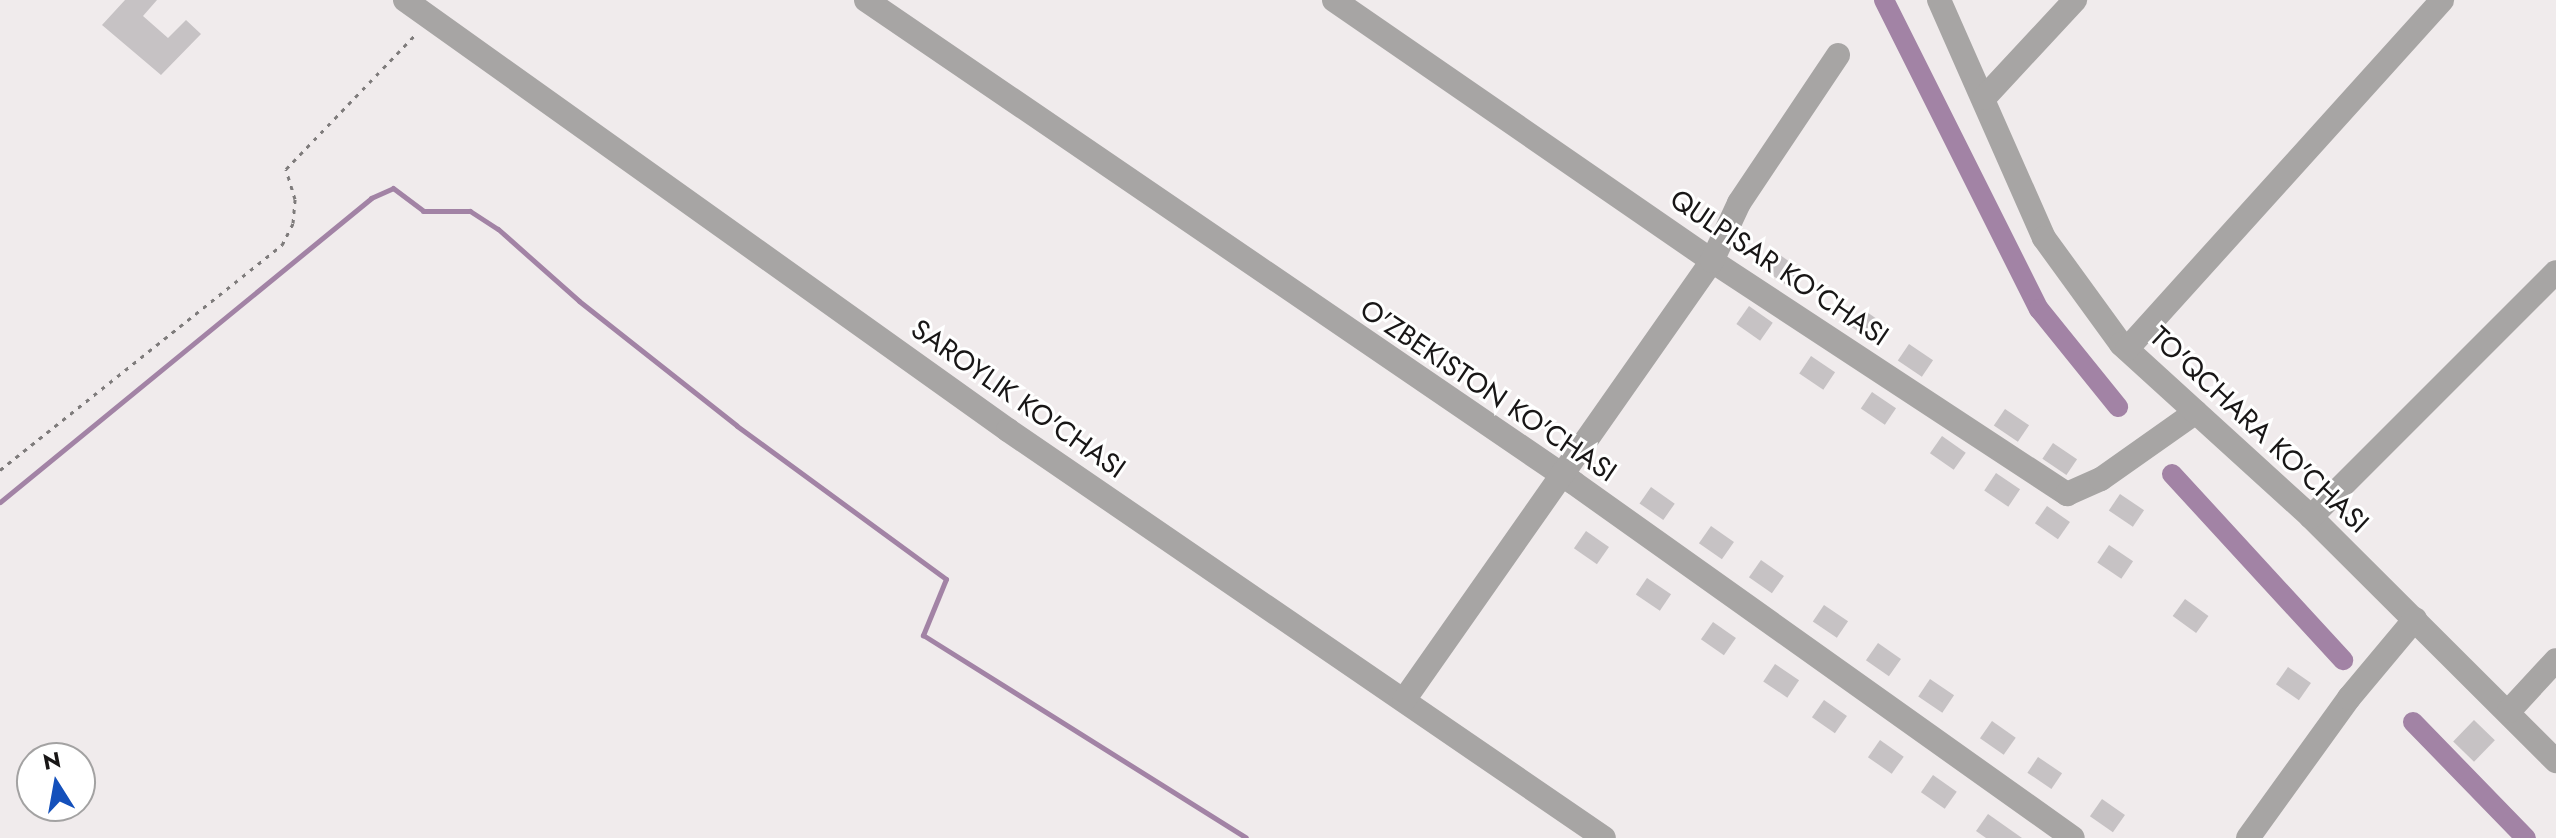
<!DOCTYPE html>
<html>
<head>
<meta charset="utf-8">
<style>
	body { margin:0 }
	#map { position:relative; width:2556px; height:838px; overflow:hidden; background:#f0ebec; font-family:Jost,sans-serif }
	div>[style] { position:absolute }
	.stream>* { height:5px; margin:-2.5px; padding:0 2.5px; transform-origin:2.5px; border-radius:2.5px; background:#a283a5 }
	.canal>* { height:20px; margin:-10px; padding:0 10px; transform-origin:10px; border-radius:10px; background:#a283a5 }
	.building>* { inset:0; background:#c6c2c4; transform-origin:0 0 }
	.path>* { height:3px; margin-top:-1.5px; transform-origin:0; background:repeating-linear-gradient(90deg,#7e7b7b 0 4px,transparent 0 10px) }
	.minor>* { height:24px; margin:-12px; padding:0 12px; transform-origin:12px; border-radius:12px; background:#a7a5a4 }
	span { translate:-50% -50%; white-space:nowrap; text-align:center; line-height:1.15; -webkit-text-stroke:6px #fff; paint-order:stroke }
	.street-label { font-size:28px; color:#181616 }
	.north { position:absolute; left:16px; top:742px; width:80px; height:80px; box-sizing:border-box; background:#fff; border:2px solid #a3a2a2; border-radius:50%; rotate:349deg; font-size:22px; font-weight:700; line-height:32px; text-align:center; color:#181616 }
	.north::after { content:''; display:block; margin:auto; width:28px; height:36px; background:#1450bb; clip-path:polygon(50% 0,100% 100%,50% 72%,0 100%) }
</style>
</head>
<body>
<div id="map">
	<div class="stream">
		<div style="left:0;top:502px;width:480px;rotate:-39.3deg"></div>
		<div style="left:371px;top:198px;width:24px;rotate:-24deg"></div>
		<div style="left:393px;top:188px;width:38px;rotate:37deg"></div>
		<div style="left:423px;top:211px;width:47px"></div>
		<div style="left:470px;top:211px;width:33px;rotate:33deg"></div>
		<div style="left:498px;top:229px;width:108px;rotate:41.6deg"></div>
		<div style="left:579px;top:301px;width:201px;rotate:38.3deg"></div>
		<div style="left:737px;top:426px;width:259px;rotate:36.2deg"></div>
		<div style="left:946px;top:579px;width:61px;rotate:112.3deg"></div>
		<div style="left:923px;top:635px;width:381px;rotate:32.1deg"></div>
	</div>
	<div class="canal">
		<div style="left:1884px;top:0;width:346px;rotate:63.4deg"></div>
		<div style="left:2039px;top:309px;width:126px;rotate:51.1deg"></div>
		<div style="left:2172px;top:474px;width:253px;rotate:47.4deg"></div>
		<div style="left:2413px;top:722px;width:162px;rotate:45.8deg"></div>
	</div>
	<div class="building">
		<div style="clip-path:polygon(125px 0,157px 0,143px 16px,168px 38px,186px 20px,201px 34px,161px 75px,102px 25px)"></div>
		<div style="left:1780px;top:255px;width:28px;height:21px;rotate:35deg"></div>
		<div style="left:1749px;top:306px;width:29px;height:22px;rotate:35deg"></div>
		<div style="left:1864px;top:310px;width:28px;height:21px;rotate:35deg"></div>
		<div style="left:1909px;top:344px;width:29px;height:20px;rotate:34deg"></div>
		<div style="left:1811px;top:356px;width:29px;height:21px;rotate:34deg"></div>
		<div style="left:1872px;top:392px;width:29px;height:20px;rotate:34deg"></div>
		<div style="left:2005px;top:409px;width:29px;height:20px;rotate:34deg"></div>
		<div style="left:1942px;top:436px;width:29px;height:21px;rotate:35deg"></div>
		<div style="left:2053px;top:443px;width:29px;height:19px;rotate:34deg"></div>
		<div style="left:1996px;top:473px;width:29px;height:21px;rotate:34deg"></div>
		<div style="left:1651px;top:487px;width:29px;height:20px;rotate:35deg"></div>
		<div style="left:2120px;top:494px;width:29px;height:20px;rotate:34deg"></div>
		<div style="left:2047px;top:506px;width:28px;height:21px;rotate:35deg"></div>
		<div style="left:1711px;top:526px;width:28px;height:21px;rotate:35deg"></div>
		<div style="left:1586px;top:531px;width:28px;height:21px;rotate:35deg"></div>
		<div style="left:2109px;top:545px;width:29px;height:21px;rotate:34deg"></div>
		<div style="left:1761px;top:560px;width:28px;height:21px;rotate:35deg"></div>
		<div style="left:1647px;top:578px;width:29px;height:20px;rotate:34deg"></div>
		<div style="left:2185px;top:599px;width:29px;height:21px;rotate:36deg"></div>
		<div style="left:1824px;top:605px;width:29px;height:20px;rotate:34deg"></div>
		<div style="left:1713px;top:622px;width:28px;height:21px;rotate:35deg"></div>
		<div style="left:1878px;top:643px;width:28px;height:21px;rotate:35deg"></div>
		<div style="left:1775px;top:664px;width:29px;height:21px;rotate:34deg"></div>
		<div style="left:2288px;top:667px;width:28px;height:21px;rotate:35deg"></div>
		<div style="left:1930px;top:679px;width:29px;height:21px;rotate:34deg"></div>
		<div style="left:1824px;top:700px;width:28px;height:21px;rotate:35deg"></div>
		<div style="left:2474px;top:720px;width:29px;height:30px;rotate:44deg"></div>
		<div style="left:1992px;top:721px;width:29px;height:21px;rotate:35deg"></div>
		<div style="left:1880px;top:740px;width:29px;height:21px;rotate:35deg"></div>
		<div style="left:2038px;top:757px;width:29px;height:19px;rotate:34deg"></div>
		<div style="left:1933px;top:775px;width:29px;height:21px;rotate:35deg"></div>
		<div style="left:2102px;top:799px;width:28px;height:21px;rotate:35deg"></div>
		<div style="clip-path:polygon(1988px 814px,2022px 838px,1986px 838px,1976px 831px)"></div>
	</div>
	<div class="path">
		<div style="left:0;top:470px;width:361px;rotate:-38.6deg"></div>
		<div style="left:282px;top:245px;width:25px;rotate:-63deg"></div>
		<div style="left:293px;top:223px;width:24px;rotate:-85deg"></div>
		<div style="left:295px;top:199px;width:31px;rotate:-107deg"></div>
		<div style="left:286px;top:169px;width:187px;rotate:-46.1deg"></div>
	</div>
	<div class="minor">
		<div style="left:405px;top:0;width:741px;rotate:35.49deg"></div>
		<div style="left:1008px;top:430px;width:722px;rotate:34.39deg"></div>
		<div style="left:866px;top:0;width:857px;rotate:34.3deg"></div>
		<div style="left:1574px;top:483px;width:612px;rotate:35.43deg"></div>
		<div style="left:1334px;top:0;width:459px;rotate:34.6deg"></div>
		<div style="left:1712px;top:261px;width:425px;rotate:33.3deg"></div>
		<div style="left:2067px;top:494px;width:37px;rotate:-24deg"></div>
		<div style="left:2101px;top:479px;width:116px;rotate:-35.2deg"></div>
		<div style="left:1939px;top:0;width:260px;rotate:66.2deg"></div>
		<div style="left:2044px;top:238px;width:131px;rotate:54deg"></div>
		<div style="left:2121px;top:344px;width:257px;rotate:42.3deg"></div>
		<div style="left:2311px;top:517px;width:346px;rotate:44.9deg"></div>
		<div style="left:1984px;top:98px;width:134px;rotate:-47.1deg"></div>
		<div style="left:2127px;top:349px;width:470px;rotate:-47.9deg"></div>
		<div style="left:2311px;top:517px;width:346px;rotate:-45deg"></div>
		<div style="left:1404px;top:700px;width:536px;rotate:-54.95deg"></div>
		<div style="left:1712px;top:261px;width:64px;rotate:-65deg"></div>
		<div style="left:1739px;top:203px;width:178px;rotate:-56.2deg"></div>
		<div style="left:2509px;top:711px;width:69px;rotate:-47.3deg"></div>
		<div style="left:2248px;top:838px;width:173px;rotate:-54.2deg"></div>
		<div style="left:2349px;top:698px;width:103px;rotate:-50.1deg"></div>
	</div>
	<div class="street-label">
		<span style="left:1779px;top:268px;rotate:34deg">QULPISAR KO'CHASI</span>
		<span style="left:1488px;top:391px;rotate:34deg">O'ZBEKISTON KO'CHASI</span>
		<span style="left:1018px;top:399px;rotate:35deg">SAROYLIK KO'CHASI</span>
		<span style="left:2259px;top:430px;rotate:43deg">TO'QCHARA KO'CHASI</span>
	</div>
	<div class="north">N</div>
</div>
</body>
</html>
